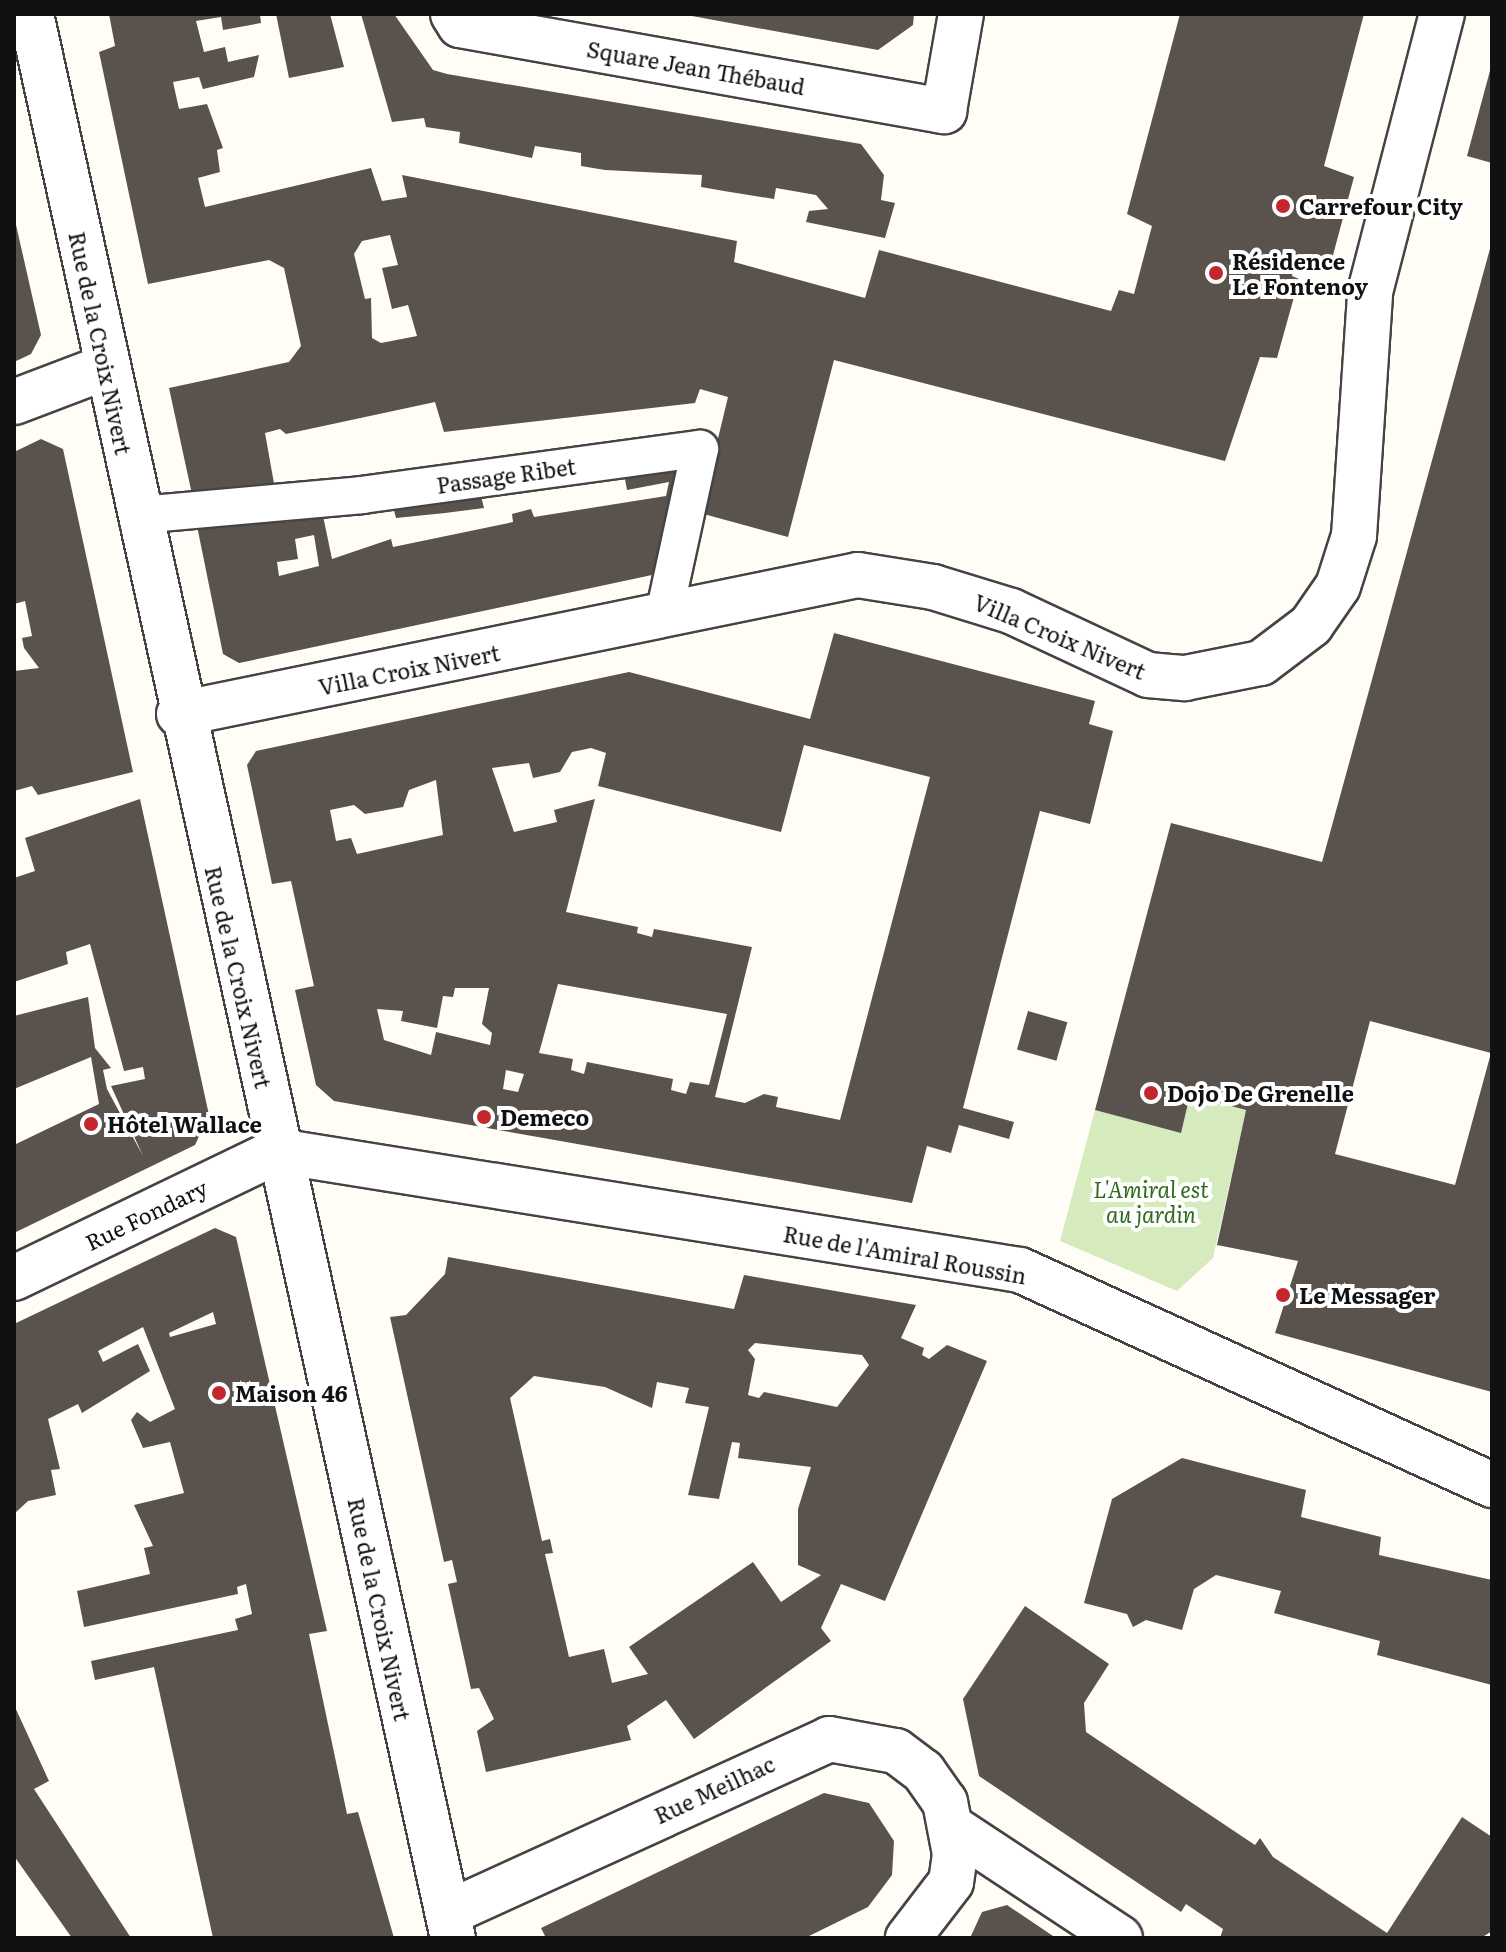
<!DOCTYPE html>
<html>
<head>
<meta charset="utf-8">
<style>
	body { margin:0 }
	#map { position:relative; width:1506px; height:1952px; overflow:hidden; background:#fffdf5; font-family:Literata,serif }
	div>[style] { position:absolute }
	.green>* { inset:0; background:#d5ebbd }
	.building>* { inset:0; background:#5a524d; transform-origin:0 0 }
	.roads { filter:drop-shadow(2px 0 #444) drop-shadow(-2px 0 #444) drop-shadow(0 2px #444) drop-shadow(0 -2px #444) }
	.pedestrian>* { height:36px; margin:-18px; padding:0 18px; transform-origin:18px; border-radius:18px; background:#fff }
	.minor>* { height:44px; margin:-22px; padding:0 22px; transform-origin:22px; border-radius:22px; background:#fff }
	.tertiary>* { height:44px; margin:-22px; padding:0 22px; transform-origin:22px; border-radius:22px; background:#fff }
	.dots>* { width:22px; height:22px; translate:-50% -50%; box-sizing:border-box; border:4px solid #fff; border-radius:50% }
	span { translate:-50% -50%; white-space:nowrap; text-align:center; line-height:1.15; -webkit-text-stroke:8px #fff; paint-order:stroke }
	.street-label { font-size:22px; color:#111 }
	.poi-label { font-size:22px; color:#111; font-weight:700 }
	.left { translate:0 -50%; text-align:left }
	.park-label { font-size:22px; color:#2f6b1f; font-style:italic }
	.frame { position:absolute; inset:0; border:16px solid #111; pointer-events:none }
</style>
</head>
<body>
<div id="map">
	<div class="green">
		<div style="clip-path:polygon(1190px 1095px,1246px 1110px,1213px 1258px,1177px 1291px,1060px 1241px,1095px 1110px,1181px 1132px)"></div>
	</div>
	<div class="building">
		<div style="clip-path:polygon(evenodd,109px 14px,260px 14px,261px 23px,223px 30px,221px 17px,196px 21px,204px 52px,225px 47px,228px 62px,259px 55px,254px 77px,203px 89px,199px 77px,173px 82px,179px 109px,207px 104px,223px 148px,217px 150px,220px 172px,198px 178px,205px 207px,371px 168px,382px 201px,407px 197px,402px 175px,737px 241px,734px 262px,865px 298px,879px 250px,1111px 311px,1119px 290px,1134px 294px,1152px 226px,1127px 214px,1180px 14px,1364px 14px,1324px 166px,1354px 177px,1329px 270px,1294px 264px,1292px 276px,1299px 279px,1277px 358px,1260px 357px,1225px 461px,834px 360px,788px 537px,700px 513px,728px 397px,700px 389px,695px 403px,444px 432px,435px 402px,286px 434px,280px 429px,265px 433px,275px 489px,193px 499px,169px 388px,289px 362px,301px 346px,284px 268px,269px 260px,148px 284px,99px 52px,115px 46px,109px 14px,390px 235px,398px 265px,382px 268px,392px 309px,408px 305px,417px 336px,381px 343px,372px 338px,371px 298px,365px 299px,354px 254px,362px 241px,390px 235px)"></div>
		<div style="clip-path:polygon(276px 14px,330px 14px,344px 67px,289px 78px)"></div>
		<div style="clip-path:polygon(361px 14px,394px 14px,433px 70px,447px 74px,861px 144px,884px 175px,881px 200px,895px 203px,885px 238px,806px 222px,809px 211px,828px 209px,816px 195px,776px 188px,774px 199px,724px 191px,701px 187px,702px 175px,605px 170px,581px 166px,581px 153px,535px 146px,532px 158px,459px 143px,460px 132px,426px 127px,424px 118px,392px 122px)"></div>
		<div style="clip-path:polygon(914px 14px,913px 25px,878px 50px,692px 16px)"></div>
		<div style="clip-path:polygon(1491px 67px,1492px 67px,1492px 163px,1467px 156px)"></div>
		<div style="clip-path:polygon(14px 216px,41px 335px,31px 354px,14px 362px)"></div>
		<div style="clip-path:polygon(evenodd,1491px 245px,1492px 245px,1492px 1392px,1275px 1333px,1298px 1261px,1217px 1245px,1246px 1110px,1190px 1095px,1181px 1133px,1095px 1110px,1171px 823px,1322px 862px,1491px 245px,1370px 1021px,1491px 1053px,1455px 1185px,1335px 1154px,1370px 1021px)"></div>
		<div style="clip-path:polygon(41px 439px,63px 449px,133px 772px,38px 795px,32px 786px,14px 791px,14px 671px,39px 668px,24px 648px,22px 638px,32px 636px,25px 601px,14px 604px,14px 452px)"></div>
		<div style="clip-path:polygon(evenodd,679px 468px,652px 575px,239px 663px,223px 654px,197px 526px,322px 511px,332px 559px,391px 539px,393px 547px,513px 522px,512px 514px,531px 509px,534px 517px,666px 496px,669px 482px,627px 490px,624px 474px,679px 468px,314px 535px,319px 566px,279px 576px,277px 562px,298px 559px,295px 539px,314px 535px)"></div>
		<div style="clip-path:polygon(480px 492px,484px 508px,445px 513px,396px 518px,392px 503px)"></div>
		<div style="clip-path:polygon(evenodd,834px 633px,1095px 701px,1089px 724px,1113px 731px,1090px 824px,1040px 811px,963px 1108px,1014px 1122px,1009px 1139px,959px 1125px,951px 1153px,927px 1146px,912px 1203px,334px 1101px,316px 1085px,295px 990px,314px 986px,291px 881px,272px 884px,247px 765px,256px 751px,629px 672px,810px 719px,834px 633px,804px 745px,930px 777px,840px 1120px,776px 1107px,778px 1097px,764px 1094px,745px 1103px,715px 1097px,752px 947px,654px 929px,652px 937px,637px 933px,638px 927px,566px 912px,595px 799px,554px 810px,557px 822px,514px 832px,492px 768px,529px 763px,533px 778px,560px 772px,572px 752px,591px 748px,606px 753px,598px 786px,781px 832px,804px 745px,834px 633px,436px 780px,443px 835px,357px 854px,351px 838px,336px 841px,330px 810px,354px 805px,365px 814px,403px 807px,409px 790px,436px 780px,834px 633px,558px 984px,727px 1014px,709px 1085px,690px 1082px,686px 1094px,671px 1090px,673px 1079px,587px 1062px,584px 1074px,571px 1070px,573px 1059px,539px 1053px,558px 984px,834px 633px,455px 988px,489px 988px,482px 1024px,492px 1033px,490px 1045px,436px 1032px,431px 1055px,384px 1040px,377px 1009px,403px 1011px,401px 1021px,437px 1028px,443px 996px,453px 997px,455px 988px,834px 633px,506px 1070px,524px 1074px,518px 1092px,503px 1089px,506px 1070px)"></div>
		<div style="clip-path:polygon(140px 799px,209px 1115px,195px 1145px,14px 1233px,14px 1145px,99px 1104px,91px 1057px,14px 1089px,14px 1016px,88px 997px,95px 1048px,111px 1068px,103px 1070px,107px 1089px,143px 1156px,111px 1086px,145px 1079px,143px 1067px,124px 1071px,90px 944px,66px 952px,68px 964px,14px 982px,14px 878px,35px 871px,25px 838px)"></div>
		<div style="left:1028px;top:1011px;width:41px;height:40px;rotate:16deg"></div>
		<div style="clip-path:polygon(evenodd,215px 1228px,236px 1237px,327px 1631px,309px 1634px,347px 1814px,358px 1812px,394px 1938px,213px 1938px,154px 1667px,95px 1680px,91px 1661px,238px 1630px,235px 1619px,252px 1614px,246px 1584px,237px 1587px,238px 1594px,84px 1627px,77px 1591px,150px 1574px,144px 1548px,153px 1546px,134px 1505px,184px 1493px,170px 1442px,143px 1448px,131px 1420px,137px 1412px,150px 1422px,175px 1409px,143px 1327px,98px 1351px,103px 1362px,138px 1344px,150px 1371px,82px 1413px,78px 1404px,48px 1419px,60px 1469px,51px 1470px,56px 1495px,28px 1501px,14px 1514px,14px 1324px,215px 1228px,213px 1312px,216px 1324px,170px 1337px,169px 1333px,213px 1312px)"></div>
		<div style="clip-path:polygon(evenodd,448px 1257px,734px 1309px,744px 1275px,916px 1305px,901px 1338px,924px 1348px,922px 1355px,929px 1359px,947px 1345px,987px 1361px,885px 1601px,841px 1584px,821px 1628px,831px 1641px,694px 1739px,666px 1700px,627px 1726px,631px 1740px,486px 1772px,477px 1731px,494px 1719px,479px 1688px,471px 1689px,448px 1584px,457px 1582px,452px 1560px,444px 1562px,390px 1317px,406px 1315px,445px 1274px,448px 1257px,755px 1343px,862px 1355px,869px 1365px,837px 1407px,764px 1392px,759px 1398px,748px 1395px,755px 1359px,748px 1350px,755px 1343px,448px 1257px,534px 1376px,605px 1387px,652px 1408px,657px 1382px,689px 1388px,685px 1403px,709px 1407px,688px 1495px,719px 1499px,732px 1442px,740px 1443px,738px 1458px,811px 1467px,798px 1509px,798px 1565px,821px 1575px,781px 1602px,753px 1562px,629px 1647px,648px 1674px,612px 1683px,604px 1649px,569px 1657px,545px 1554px,553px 1553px,550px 1539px,542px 1541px,510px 1398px,534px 1376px)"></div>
		<div style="clip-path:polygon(1182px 1458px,1306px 1490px,1301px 1517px,1381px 1537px,1379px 1555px,1492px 1580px,1492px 1685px,1377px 1655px,1380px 1641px,1274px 1613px,1281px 1591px,1216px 1575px,1194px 1589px,1182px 1630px,1146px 1620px,1133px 1627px,1127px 1614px,1084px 1603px,1112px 1499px)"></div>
		<div style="clip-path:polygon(1025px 1606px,1109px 1664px,1084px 1703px,1086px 1732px,1255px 1845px,1260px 1838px,1273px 1857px,1387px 1933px,1462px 1817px,1492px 1837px,1492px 1931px,1481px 1938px,1220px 1938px,1223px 1929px,1186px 1904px,1181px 1912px,979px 1776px,963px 1699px)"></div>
		<div style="clip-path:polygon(14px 1705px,49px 1781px,34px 1789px,131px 1938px,72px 1938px,14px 1856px)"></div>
		<div style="clip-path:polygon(824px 1793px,869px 1803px,894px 1841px,892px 1875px,868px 1907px,805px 1938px,546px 1938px,541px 1928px)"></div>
		<div style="clip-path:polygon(1007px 1905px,1056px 1938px,970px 1938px,982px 1912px)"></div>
	</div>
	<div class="roads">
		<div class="pedestrian">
			<div style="left:139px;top:515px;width:224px;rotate:-5.1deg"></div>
			<div style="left:362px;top:495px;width:341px;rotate:-7.8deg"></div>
			<div style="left:700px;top:449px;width:173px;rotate:102.3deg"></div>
		</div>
		<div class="minor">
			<div style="left:453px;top:14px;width:13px;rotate:58deg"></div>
			<div style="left:460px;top:25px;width:492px;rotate:10.1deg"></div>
			<div style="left:944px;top:111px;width:98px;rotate:-80.1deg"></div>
			<div style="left:14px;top:402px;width:98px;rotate:-20.8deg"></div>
			<div style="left:179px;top:714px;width:693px;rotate:-11.57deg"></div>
			<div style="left:858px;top:575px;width:76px;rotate:9.1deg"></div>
			<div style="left:933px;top:587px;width:82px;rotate:17.1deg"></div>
			<div style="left:1011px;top:611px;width:151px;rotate:25deg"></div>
			<div style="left:1148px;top:675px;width:37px;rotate:5deg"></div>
			<div style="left:1185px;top:678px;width:77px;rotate:-11.2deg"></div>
			<div style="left:1261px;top:663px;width:63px;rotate:-37.2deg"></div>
			<div style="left:1311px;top:625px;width:47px;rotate:-55.3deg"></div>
			<div style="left:1338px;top:586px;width:52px;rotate:-72.3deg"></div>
			<div style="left:1354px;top:536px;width:245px;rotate:-86.2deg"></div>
			<div style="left:1370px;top:292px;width:287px;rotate:-75.5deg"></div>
			<div style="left:14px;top:1278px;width:293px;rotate:-25.7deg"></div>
			<div style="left:278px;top:1151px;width:751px;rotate:9.11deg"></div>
			<div style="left:1020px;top:1270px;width:519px;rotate:24.49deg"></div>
			<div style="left:953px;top:1828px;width:200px;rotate:33.4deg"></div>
			<div style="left:448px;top:1913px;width:419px;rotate:-24.5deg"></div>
			<div style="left:829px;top:1739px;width:68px;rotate:10.2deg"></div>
			<div style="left:896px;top:1751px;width:34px;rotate:37deg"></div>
			<div style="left:923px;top:1771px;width:38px;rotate:55deg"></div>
			<div style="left:945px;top:1802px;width:53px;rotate:79.1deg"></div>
			<div style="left:955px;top:1854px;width:28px;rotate:98deg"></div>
			<div style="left:951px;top:1882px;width:71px;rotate:127.5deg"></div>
		</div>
		<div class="tertiary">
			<div style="left:31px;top:14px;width:1970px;rotate:77.63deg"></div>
		</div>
	</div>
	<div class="dots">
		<div style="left:1283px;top:206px;background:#c4262e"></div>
		<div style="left:1216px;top:273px;background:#c4262e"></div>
		<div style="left:1151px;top:1093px;background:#c4262e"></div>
		<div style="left:484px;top:1117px;background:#c4262e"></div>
		<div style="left:91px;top:1124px;background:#c4262e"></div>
		<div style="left:1283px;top:1295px;background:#c4262e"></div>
		<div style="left:219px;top:1393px;background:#c4262e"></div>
	</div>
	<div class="street-label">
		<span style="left:696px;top:67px;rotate:10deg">Square Jean Thébaud</span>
		<span style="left:101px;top:343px;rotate:78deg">Rue de la Croix Nivert</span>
		<span style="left:506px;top:475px;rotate:-8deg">Passage Ribet</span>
		<span style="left:1060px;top:636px;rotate:23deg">Villa Croix Nivert</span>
		<span style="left:409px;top:669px;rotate:-11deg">Villa Croix Nivert</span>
		<span style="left:239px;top:977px;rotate:77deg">Rue de la Croix Nivert</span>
		<span style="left:146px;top:1214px;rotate:-26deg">Rue Fondary</span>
		<span style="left:905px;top:1254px;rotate:10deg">Rue de l'Amiral Roussin</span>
		<span style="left:380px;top:1609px;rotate:78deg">Rue de la Croix Nivert</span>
		<span style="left:714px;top:1789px;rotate:-25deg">Rue Meilhac</span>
	</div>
	<div class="poi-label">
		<span class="left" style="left:1299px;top:206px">Carrefour City</span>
		<span class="left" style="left:1232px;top:273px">Résidence<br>Le Fontenoy</span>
		<span class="left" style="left:1167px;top:1093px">Dojo De Grenelle</span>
		<span class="left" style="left:500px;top:1117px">Demeco</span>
		<span class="left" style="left:107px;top:1124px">Hôtel Wallace</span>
		<span class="left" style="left:1299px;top:1295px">Le Messager</span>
		<span class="left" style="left:235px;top:1393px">Maison 46</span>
	</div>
	<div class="park-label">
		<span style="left:1151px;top:1201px">L'Amiral est<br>au jardin</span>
	</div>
	<div class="frame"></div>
</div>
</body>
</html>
